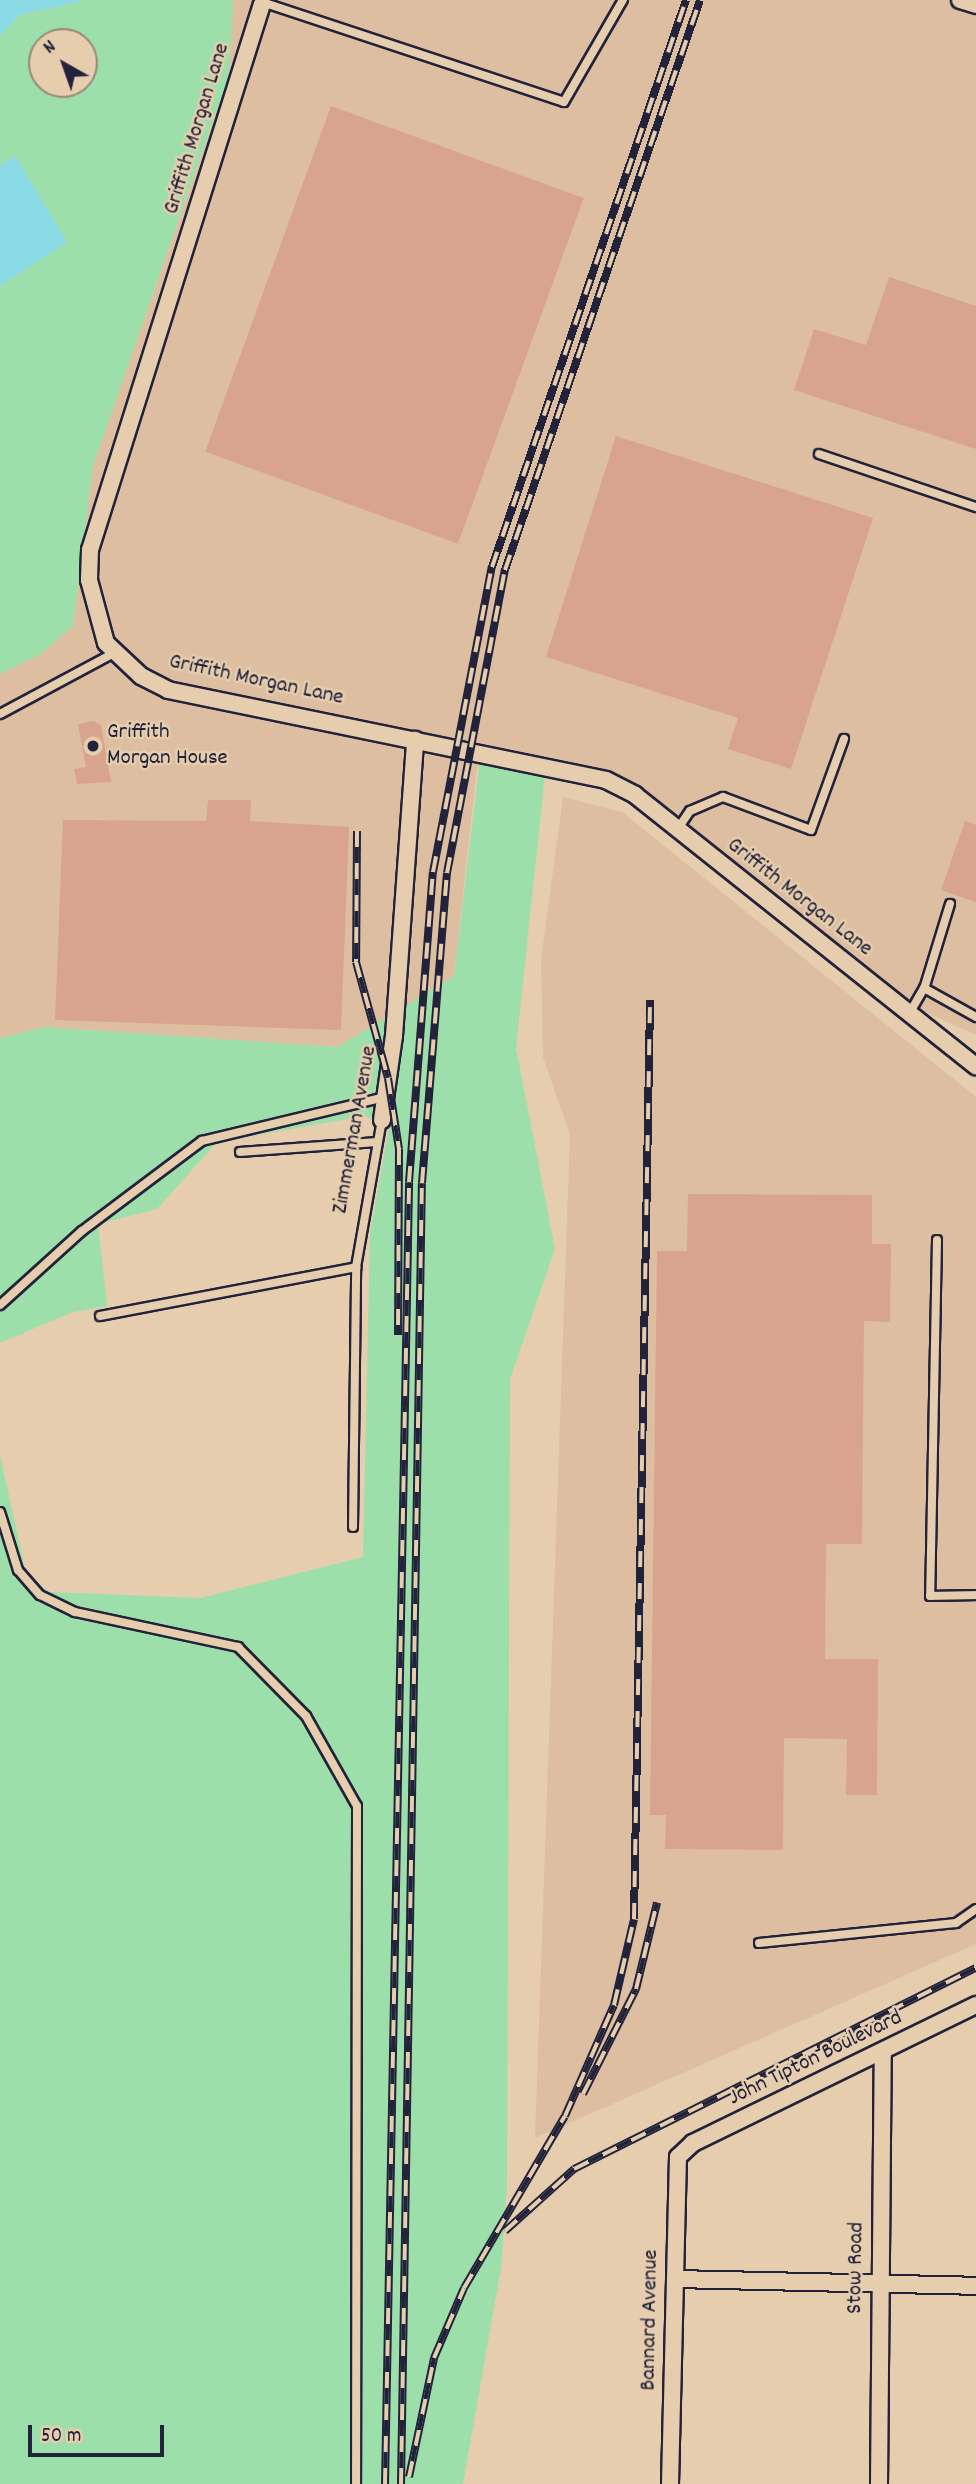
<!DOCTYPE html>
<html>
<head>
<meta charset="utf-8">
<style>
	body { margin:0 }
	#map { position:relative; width:976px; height:2484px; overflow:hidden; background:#e5cdad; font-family:Dekko,sans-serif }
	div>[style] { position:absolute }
	.built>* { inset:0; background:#ddbea1 }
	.green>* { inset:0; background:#9ddfaa }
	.water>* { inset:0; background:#89dae4 }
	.building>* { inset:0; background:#d8a48d; transform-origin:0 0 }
	.roads { filter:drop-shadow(2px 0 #22223b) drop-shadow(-2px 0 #22223b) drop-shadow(0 2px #22223b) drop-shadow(0 -2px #22223b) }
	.lane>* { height:8px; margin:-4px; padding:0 4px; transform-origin:4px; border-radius:4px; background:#e5cdad }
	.street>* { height:16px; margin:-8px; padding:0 8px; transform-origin:8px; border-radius:8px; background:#e5cdad }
	.rail>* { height:8px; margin-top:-4px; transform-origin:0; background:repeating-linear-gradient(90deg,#e5cdad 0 16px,#22223b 0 32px); box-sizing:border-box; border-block:2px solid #22223b }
	.dots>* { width:19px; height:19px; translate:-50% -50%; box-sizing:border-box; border:4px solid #e5cdad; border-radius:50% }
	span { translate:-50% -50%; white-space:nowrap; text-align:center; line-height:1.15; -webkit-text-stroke:5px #e5cdad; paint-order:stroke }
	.street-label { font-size:23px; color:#22223b }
	.poi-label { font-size:23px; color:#22223b }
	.left { translate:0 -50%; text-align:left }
	.north { position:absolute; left:28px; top:28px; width:70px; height:70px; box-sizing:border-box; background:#e5cdad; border:2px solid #97897f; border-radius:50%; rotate:320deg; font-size:19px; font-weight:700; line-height:28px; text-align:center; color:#22223b }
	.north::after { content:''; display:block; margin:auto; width:24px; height:32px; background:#22223b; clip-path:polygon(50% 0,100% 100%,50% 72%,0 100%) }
	.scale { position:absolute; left:28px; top:2425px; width:136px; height:32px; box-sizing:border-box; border:4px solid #22223b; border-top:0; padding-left:9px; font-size:21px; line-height:24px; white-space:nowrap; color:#22223b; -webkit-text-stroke:5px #e5cdad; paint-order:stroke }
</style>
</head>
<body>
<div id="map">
	<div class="built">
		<div style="clip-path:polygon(233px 0,976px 0,976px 1035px,879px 991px,607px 780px,477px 766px,454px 976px,338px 1047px,45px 1027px,0 1038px,0 674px,41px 654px,73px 626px,93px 466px,229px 76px)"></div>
		<div style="clip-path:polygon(563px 797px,622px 812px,976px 1097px,976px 1944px,535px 2138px,570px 1135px,543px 1057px,541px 960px)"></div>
	</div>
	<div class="green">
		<div style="clip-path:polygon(evenodd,86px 0,233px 0,229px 75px,93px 466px,73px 626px,41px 654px,0 674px,0 286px,66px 242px,15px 156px,0 165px,0 36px,19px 15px,86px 0,42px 42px,84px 42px,84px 84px,42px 84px,42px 42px)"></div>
		<div style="clip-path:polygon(481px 751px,546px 765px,516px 1048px,555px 1249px,510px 1379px,507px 2185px,501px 2268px,463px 2484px,0 2484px,0 1455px,26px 1573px,49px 1592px,201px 1598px,363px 1557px,370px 1234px,389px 1128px,365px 1116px,217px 1142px,157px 1209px,98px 1224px,107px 1306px,73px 1312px,0 1343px,0 1038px,45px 1027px,338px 1047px,454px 976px)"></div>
	</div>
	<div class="water">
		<div style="clip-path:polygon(0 0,86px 0,19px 15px,0 36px)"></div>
		<div style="clip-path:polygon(15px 156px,67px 242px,0 286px,0 165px)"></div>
	</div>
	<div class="building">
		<div style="left:331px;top:106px;width:269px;height:368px;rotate:20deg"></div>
		<div style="clip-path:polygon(889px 277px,976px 306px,976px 449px,794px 390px,814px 329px,866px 345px)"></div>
		<div style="clip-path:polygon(616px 436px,873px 518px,791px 769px,728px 749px,738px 718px,546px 657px)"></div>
		<div style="clip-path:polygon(94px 721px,101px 725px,111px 782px,77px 784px,74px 769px,86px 767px,78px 724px)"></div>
		<div style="clip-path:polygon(208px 800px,251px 800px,250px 821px,349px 827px,341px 1030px,55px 1020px,63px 820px,206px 821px)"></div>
		<div style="clip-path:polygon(965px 821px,976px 825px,976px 902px,941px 890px)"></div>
		<div style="clip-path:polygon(688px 1194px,872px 1195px,872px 1244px,891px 1244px,890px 1322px,864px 1321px,862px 1544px,826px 1544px,825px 1659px,878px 1659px,877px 1795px,846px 1795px,847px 1739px,784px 1738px,783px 1850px,665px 1849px,666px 1815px,650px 1815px,657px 1251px,687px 1251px)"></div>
	</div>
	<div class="roads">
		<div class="lane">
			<div style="left:262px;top:2px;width:318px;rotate:18.3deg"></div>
			<div style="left:564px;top:102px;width:118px;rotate:-60deg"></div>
			<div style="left:819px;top:454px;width:166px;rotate:18.7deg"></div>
			<div style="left:0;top:714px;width:129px;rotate:-28.2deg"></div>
			<div style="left:677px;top:830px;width:23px;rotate:-56deg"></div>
			<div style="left:690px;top:811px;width:36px;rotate:-23deg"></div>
			<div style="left:723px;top:797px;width:94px;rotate:20.6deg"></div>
			<div style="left:811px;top:830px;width:97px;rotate:-70.1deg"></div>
			<div style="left:924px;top:989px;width:89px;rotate:-73deg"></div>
			<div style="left:909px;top:1014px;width:30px;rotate:-60deg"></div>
			<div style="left:924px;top:988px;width:60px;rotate:29.1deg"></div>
			<div style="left:240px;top:1152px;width:137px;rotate:-4.2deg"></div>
			<div style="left:937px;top:1240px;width:356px;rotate:91.1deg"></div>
			<div style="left:930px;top:1596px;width:46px;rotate:-1.2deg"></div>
			<div style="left:0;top:1305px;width:110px;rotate:-42.1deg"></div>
			<div style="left:82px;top:1231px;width:150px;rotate:-36.9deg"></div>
			<div style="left:202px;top:1141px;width:188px;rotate:-13.5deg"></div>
			<div style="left:100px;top:1316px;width:261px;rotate:-10.8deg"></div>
			<div style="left:0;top:1512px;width:61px;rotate:72.8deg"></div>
			<div style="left:18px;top:1570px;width:33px;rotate:49deg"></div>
			<div style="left:40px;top:1595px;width:39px;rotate:26deg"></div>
			<div style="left:75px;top:1612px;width:167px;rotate:12.1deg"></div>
			<div style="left:238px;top:1647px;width:97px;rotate:45.4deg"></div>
			<div style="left:306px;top:1716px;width:103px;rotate:60.5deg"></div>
			<div style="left:357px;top:1806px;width:678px;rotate:90.08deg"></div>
			<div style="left:353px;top:1527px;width:260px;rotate:-89.3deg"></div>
			<div style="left:356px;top:1267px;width:149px;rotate:-80deg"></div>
			<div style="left:759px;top:1943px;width:198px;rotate:-5.8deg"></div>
			<div style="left:956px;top:1923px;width:24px;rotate:-35deg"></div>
		</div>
		<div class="street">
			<div style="left:960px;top:0;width:17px;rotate:17deg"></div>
			<div style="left:262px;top:4px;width:572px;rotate:107.49deg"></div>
			<div style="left:90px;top:550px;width:30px;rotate:92deg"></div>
			<div style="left:89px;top:580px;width:65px;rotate:74.9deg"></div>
			<div style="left:106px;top:643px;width:48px;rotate:43.3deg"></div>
			<div style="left:141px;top:676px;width:30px;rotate:27deg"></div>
			<div style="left:168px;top:690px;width:447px;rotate:11.6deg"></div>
			<div style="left:606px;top:780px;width:33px;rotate:27deg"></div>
			<div style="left:635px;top:795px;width:436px;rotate:38.5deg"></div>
			<div style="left:382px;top:1120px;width:85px;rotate:-81.9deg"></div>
			<div style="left:394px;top:1036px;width:297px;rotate:-85.9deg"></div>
			<div style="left:675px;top:2279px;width:301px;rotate:1.3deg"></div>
			<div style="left:670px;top:2484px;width:327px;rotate:-88.6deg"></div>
			<div style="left:678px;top:2157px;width:21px;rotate:-43deg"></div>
			<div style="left:693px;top:2143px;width:315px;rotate:-26deg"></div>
			<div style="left:879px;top:2484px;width:431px;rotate:-89.5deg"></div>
		</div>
	</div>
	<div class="rail">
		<div style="left:357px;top:831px;width:131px;rotate:90.4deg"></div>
		<div style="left:356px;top:962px;width:120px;rotate:74.6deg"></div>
		<div style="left:388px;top:1078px;width:72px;rotate:81.2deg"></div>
		<div style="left:399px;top:1149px;width:186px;rotate:90.3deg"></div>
		<div style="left:583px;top:2094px;width:118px;rotate:-63.2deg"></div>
		<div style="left:636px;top:1989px;width:89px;rotate:-76.3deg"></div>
		<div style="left:505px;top:2231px;width:93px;rotate:-41.9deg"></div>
		<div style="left:574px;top:2169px;width:449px;rotate:-26.6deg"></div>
		<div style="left:409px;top:2477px;width:122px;rotate:-78.1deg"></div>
		<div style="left:434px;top:2358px;width:76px;rotate:-66.8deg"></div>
		<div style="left:464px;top:2288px;width:199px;rotate:-59.6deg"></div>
		<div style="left:565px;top:2116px;width:121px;rotate:-66.2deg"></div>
		<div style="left:614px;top:2005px;width:88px;rotate:-76.9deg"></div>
		<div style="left:634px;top:1919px;width:919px;rotate:-89deg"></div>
		<div style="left:385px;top:2484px;width:1302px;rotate:-88.94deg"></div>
		<div style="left:409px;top:1182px;width:311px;rotate:-85.6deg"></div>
		<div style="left:433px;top:872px;width:311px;rotate:-79.1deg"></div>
		<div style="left:492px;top:567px;width:599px;rotate:-71.11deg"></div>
		<div style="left:401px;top:2484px;width:1301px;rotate:-89.08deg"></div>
		<div style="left:422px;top:1183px;width:311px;rotate:-85.4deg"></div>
		<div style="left:447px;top:873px;width:309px;rotate:-79.2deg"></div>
		<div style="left:505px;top:570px;width:602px;rotate:-71.11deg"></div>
	</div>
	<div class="dots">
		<div style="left:93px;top:746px;background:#22223b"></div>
	</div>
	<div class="street-label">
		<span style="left:198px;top:129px;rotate:-73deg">Griffith Morgan Lane</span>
		<span style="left:256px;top:681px;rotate:12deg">Griffith Morgan Lane</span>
		<span style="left:799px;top:898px;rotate:38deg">Griffith Morgan Lane</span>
		<span style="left:356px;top:1130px;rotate:-80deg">Zimmerman Avenue</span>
		<span style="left:816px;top:2059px;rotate:-26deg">John Tipton Boulevard</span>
		<span style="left:857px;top:2268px;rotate:-89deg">Stow Road</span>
		<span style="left:651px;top:2320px;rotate:-89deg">Bannard Avenue</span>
	</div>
	<div class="poi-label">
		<span class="left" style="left:107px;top:746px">Griffith<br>Morgan House</span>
	</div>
	<div class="north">N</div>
	<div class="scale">50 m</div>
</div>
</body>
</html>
